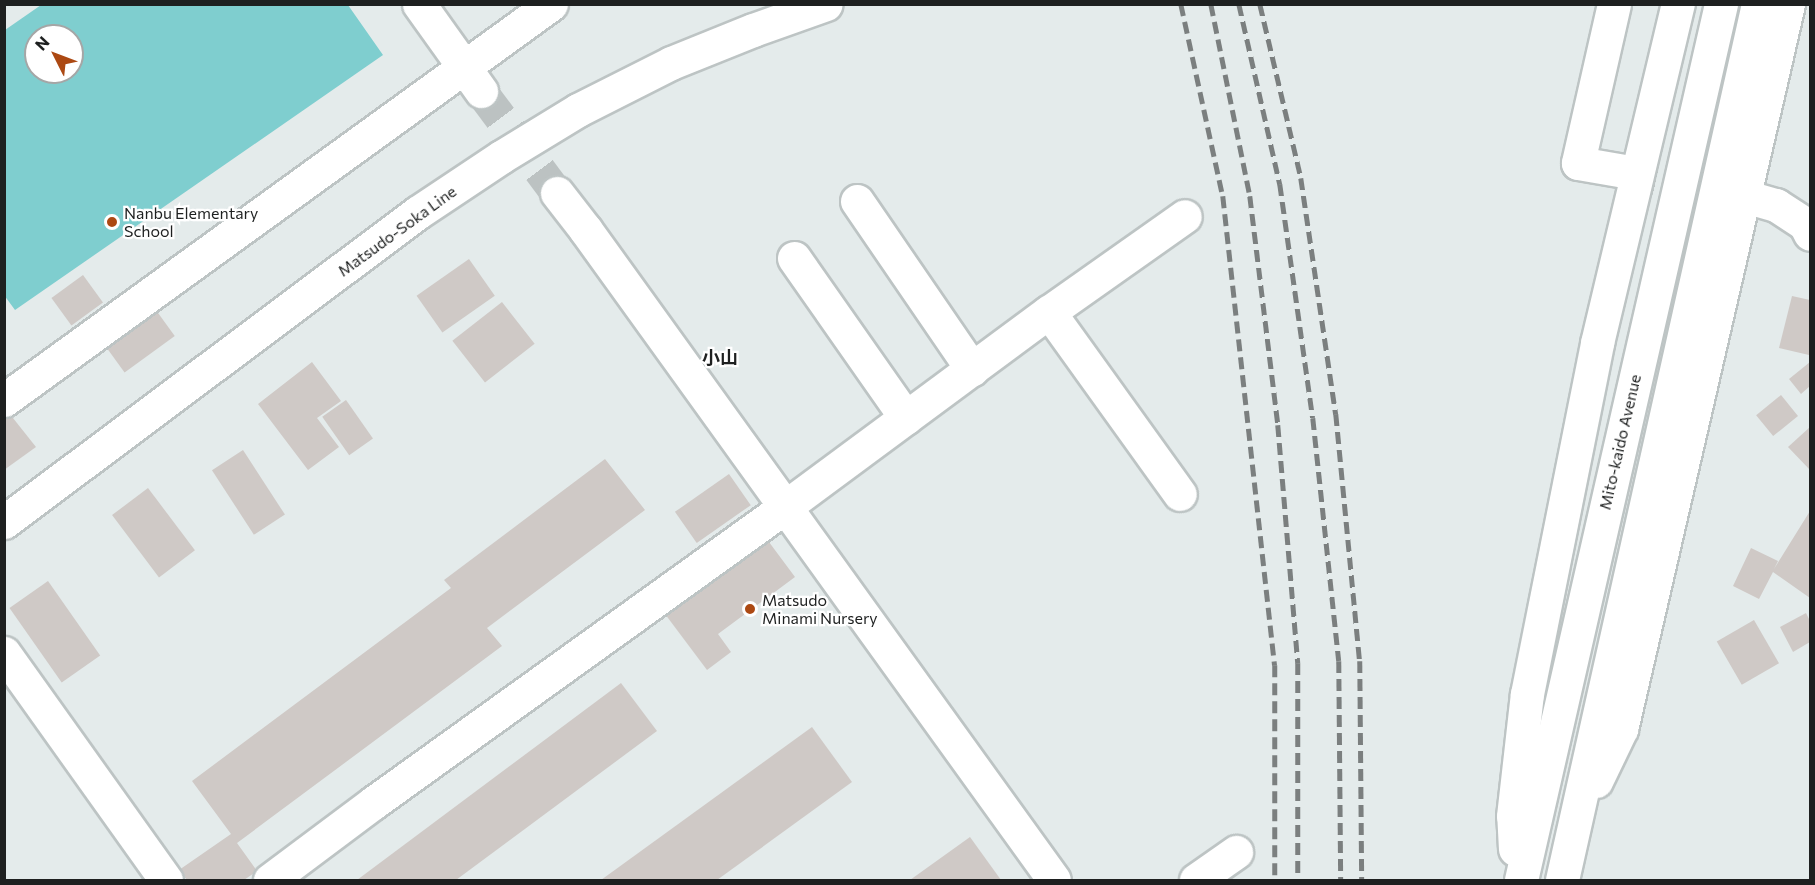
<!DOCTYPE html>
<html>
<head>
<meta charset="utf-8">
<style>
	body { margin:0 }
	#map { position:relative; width:1815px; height:885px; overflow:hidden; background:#e4ebeb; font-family:Commissioner,"Noto Sans JP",sans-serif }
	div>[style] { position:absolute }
	.green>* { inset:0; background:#7fcecf }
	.building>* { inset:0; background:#cfc9c6; transform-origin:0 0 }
	.minor-tunnel>* { height:33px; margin-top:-16.5px; transform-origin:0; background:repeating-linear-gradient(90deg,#bcc2c2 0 33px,transparent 0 49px) }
	.roads { filter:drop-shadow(2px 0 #bdc4c4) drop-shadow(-2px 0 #bdc4c4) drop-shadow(0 2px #bdc4c4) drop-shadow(0 -2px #bdc4c4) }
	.minor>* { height:33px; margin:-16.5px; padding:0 16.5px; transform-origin:16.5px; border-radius:16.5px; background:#fff }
	.major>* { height:33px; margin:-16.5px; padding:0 16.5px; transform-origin:16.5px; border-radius:16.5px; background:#fff }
	.highway>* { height:33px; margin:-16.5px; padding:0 16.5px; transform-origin:16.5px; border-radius:16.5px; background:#fff }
	.rail>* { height:4.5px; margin-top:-2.25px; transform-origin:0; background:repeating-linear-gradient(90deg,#7b7f7f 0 12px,transparent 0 18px) }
	.dots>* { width:16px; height:16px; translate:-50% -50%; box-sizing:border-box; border:3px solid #fff; border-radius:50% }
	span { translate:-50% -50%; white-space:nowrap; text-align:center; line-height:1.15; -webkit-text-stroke:4.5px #fff; paint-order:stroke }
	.poi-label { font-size:16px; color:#1e2020 }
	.left { translate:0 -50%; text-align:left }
	.street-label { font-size:16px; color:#1e2020 }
	.neighbourhood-label { font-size:18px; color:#1e2020; font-weight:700 }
	.frame { position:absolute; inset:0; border:6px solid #1e2020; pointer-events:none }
	.north { position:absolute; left:24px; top:24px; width:60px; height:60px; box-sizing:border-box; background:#fff; border:2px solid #a5a6a6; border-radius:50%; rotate:312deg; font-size:16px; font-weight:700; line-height:24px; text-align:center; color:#1e2020 }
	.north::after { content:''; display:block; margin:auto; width:21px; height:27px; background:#ac4913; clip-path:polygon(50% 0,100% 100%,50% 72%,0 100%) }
</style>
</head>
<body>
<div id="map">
	<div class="green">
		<div style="clip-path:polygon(evenodd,41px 5px,348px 5px,383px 55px,15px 310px,4px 295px,5px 30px,41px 5px,36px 36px,72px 36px,72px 72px,36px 72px,36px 36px)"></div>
	</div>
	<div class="building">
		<div style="left:469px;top:259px;width:45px;height:64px;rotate:55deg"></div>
		<div style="left:83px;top:275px;width:34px;height:39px;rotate:54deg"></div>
		<div style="clip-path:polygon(1792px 296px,1810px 300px,1809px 355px,1779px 348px)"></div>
		<div style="left:502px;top:302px;width:53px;height:63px;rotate:52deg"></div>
		<div style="left:153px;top:306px;width:37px;height:62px;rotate:54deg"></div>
		<div style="clip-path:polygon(312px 362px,341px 401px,317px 418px,339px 447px,308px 470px,258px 404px)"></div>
		<div style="clip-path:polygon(1810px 362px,1810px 386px,1801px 394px,1789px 379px)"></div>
		<div style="left:1781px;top:395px;width:27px;height:32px;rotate:51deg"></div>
		<div style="left:346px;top:400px;width:47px;height:29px;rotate:55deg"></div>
		<div style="clip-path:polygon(9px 413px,36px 447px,4px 470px,4px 416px)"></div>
		<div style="clip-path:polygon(1810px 427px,1810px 470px,1788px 447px)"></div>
		<div style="left:243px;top:450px;width:77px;height:37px;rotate:57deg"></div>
		<div style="clip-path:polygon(605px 459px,645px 510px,487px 628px,502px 646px,237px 843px,257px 871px,244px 880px,187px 880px,179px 870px,231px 834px,192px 781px,451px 588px,444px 580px)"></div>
		<div style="left:729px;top:474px;width:38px;height:66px;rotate:55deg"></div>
		<div style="left:148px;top:488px;width:78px;height:45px;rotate:53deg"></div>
		<div style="clip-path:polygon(1810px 511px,1810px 598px,1773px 572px,1759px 599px,1733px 586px,1751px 548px,1778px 561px,1774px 569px)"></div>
		<div style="clip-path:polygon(766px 538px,795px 577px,718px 634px,731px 652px,707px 670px,665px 614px)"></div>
		<div style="left:48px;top:581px;width:91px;height:47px;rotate:55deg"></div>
		<div style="clip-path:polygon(1806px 613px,1810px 621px,1810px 642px,1793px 652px,1780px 627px)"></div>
		<div style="left:1754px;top:620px;width:50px;height:43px;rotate:60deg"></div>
		<div style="clip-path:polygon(621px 683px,657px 731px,456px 880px,357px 880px)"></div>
		<div style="clip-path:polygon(812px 727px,852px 782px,717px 880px,601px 880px)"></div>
		<div style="clip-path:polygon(970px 837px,1001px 880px,910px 880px)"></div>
	</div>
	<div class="minor-tunnel">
		<div style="left:481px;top:91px;width:127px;rotate:53.3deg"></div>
		<div style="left:1624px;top:171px;width:123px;rotate:12.2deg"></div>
	</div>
	<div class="roads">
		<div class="minor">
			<div style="left:419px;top:4px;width:107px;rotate:54.5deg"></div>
			<div style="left:1614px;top:4px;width:163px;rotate:102.8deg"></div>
			<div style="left:1578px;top:163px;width:47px;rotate:9.9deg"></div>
			<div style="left:557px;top:193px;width:46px;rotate:52.1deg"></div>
			<div style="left:585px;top:229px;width:802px;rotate:54.23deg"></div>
			<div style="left:1758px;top:200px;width:19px;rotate:16deg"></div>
			<div style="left:1776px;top:205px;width:35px;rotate:33deg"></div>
			<div style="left:1805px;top:224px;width:11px;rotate:63deg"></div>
			<div style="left:857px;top:201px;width:204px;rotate:55.6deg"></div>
			<div style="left:794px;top:258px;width:195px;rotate:55deg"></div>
			<div style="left:1049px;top:312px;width:224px;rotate:54.3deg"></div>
			<div style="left:4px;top:400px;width:675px;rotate:-35.9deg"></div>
			<div style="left:4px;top:653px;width:279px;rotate:54.5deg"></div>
			<div style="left:270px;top:880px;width:129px;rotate:-36.8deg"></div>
			<div style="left:373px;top:803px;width:507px;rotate:-35.7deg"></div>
			<div style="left:785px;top:507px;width:328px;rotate:-36.5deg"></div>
			<div style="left:1049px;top:312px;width:166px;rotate:-35.2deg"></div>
			<div style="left:1196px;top:880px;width:49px;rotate:-35deg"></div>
		</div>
		<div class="major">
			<div style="left:4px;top:522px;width:516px;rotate:-36.8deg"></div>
			<div style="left:417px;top:213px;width:101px;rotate:-33.7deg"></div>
			<div style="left:501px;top:157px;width:90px;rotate:-31.4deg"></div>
			<div style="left:578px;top:110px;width:104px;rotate:-26.8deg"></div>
			<div style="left:671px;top:63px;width:88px;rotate:-21.9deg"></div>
			<div style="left:753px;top:30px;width:77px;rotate:-19.6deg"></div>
		</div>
		<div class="highway">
			<div style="left:1596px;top:781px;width:58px;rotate:-64.3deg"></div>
			<div style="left:1621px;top:729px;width:744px;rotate:-77.03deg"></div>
			<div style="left:1515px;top:849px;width:33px;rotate:-93deg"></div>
			<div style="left:1513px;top:816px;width:123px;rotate:-83.5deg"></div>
			<div style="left:1527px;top:694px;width:358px;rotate:-78.7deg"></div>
			<div style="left:1597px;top:343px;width:349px;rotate:-76.6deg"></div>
			<div style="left:1521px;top:880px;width:899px;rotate:-77.14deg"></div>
			<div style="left:1562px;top:880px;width:898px;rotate:-77.39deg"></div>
		</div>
	</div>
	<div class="rail">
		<div style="left:1181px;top:4px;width:197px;rotate:77.7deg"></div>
		<div style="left:1223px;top:196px;width:472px;rotate:83.7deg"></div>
		<div style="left:1275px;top:665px;width:215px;rotate:90deg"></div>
		<div style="left:1211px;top:4px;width:196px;rotate:78.5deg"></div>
		<div style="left:1250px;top:196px;width:231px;rotate:83deg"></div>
		<div style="left:1278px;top:425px;width:239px;rotate:85.2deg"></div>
		<div style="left:1298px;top:663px;width:217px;rotate:90deg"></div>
		<div style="left:1239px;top:4px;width:185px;rotate:77.2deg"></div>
		<div style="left:1280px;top:184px;width:236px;rotate:82deg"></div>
		<div style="left:1313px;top:418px;width:244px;rotate:83.9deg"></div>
		<div style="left:1339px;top:661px;width:219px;rotate:89.5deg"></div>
		<div style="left:1260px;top:4px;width:179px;rotate:76.7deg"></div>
		<div style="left:1301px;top:178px;width:239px;rotate:81.6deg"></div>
		<div style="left:1336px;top:414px;width:248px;rotate:84.5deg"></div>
		<div style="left:1360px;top:661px;width:219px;rotate:89.5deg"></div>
	</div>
	<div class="dots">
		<div style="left:112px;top:222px;background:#ac4913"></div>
		<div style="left:750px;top:609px;background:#ac4913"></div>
	</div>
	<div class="poi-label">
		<span class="left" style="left:124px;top:222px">Nanbu Elementary<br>School</span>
		<span class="left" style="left:762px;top:609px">Matsudo<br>Minami Nursery</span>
	</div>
	<div class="street-label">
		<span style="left:397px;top:231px;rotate:-36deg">Matsudo-Soka Line</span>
		<span style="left:1620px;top:442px;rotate:-77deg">Mito-kaido Avenue</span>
	</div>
	<div class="neighbourhood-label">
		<span style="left:720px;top:357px">小山</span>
	</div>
	<div class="frame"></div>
	<div class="north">N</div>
</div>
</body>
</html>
